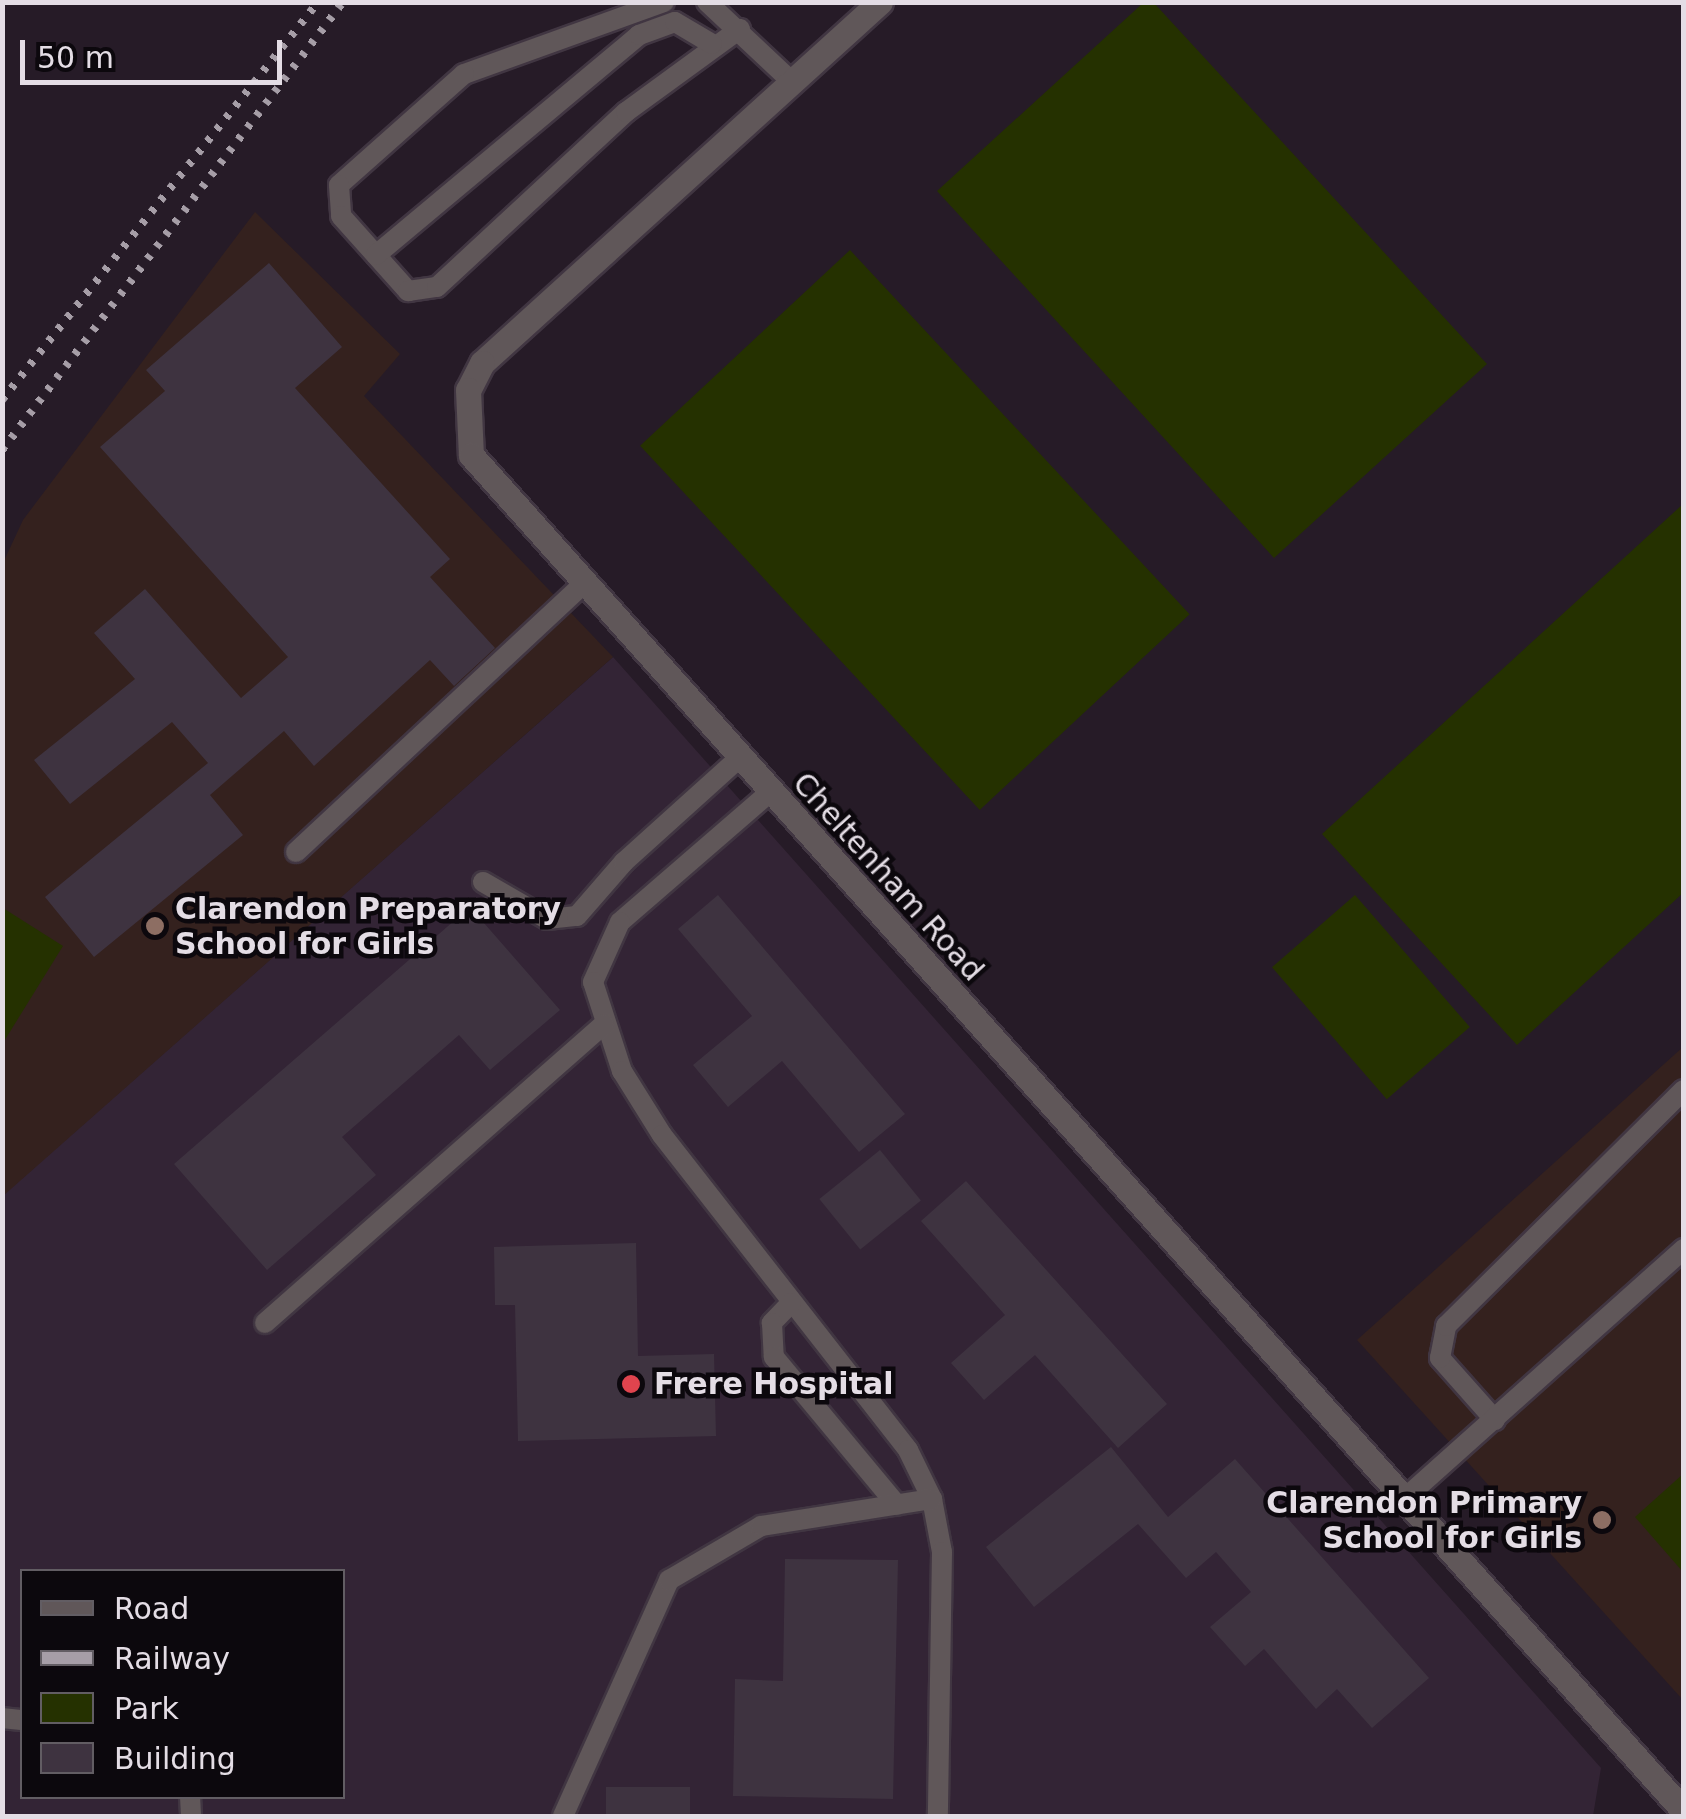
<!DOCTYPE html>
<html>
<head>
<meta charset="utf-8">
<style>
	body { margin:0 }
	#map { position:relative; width:1686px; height:1819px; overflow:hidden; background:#261b27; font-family:"DejaVu Sans",sans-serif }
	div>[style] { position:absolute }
	.built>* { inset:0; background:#332435 }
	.education>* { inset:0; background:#34211e }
	.green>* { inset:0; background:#253100; transform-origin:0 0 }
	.building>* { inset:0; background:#3e3340; transform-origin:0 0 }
	.roads { filter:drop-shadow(2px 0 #413642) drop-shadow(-2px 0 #413642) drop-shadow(0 2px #413642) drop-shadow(0 -2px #413642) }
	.lane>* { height:20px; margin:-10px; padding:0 10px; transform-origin:10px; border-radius:10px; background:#605759 }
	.street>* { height:25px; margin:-12.5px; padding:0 12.5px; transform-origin:12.5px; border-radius:12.5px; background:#605759 }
	.rail>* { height:8px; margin-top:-4px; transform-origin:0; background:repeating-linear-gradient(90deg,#a69ea7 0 5px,transparent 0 15px) }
	.dots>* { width:28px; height:28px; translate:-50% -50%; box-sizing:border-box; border:5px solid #0c080d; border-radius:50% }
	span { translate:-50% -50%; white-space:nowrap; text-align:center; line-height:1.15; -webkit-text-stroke:9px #0c080d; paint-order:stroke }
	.street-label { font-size:30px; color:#e4dde5 }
	.poi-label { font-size:30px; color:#e4dde5; font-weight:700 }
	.left { translate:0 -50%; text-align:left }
	.right { translate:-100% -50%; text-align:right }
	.frame { position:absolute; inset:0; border:5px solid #e4dde5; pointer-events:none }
	.legend { position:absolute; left:20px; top:1569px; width:325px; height:230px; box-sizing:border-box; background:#0c080d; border:2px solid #625d63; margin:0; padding:12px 18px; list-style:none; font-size:30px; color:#e4dde5 }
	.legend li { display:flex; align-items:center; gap:20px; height:50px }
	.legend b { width:50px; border:2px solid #625d63 }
	.scale { position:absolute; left:20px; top:40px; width:262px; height:45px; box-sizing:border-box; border:5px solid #e4dde5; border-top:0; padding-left:12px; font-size:30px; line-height:35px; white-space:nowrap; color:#e4dde5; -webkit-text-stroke:8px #0c080d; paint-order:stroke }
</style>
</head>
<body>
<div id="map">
	<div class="built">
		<div style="clip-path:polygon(evenodd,613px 657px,1601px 1768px,1593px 1816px,3px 1816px,2px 1196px,613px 657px,22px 1572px,342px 1572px,342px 1796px,22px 1796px,22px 1572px)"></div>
	</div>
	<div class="education">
		<div style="clip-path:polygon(255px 212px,400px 354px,364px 396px,613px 657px,3px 1196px,3px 563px,23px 520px)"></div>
		<div style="clip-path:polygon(1683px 1047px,1683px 1700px,1357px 1340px)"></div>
	</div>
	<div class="green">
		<div style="clip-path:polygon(1143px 3px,1154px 3px,1487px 364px,1274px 558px,937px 191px)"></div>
		<div style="left:850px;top:250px;width:498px;height:287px;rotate:47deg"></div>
		<div style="clip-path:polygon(1683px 504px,1683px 893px,1517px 1045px,1322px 834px)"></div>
		<div style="left:1355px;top:895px;width:175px;height:110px;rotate:49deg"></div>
		<div style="clip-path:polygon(3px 908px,63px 946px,3px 1043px)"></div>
		<div style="clip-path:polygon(1683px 1474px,1683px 1572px,1635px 1517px)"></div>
	</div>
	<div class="building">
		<div style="clip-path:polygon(269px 263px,342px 347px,295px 388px,450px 559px,430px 577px,495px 648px,454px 686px,430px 660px,314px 766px,284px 731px,210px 795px,243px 835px,94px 957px,45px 897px,208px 763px,172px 722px,70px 804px,34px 760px,135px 679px,94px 633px,145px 589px,241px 698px,288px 657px,100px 447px,165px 391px,146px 370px)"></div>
		<div style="clip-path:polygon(718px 895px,905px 1114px,859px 1152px,782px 1061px,728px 1107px,693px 1065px,752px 1016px,678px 929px)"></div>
		<div style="clip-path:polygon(470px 907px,560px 1010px,490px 1070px,459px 1035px,342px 1137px,376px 1175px,267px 1270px,174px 1164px)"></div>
		<div style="left:880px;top:1150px;width:65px;height:78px;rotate:51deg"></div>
		<div style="clip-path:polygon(966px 1181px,1167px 1404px,1118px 1448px,1035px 1355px,984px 1400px,951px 1363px,1005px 1315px,921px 1221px)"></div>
		<div style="clip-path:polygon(636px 1243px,638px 1356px,714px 1354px,716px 1436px,518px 1441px,515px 1305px,495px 1305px,494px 1247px)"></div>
		<div style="clip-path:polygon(1111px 1447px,1168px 1517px,1235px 1459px,1429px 1678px,1372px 1728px,1337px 1689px,1316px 1709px,1264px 1649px,1245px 1666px,1210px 1627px,1251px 1592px,1216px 1552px,1186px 1578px,1138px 1524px,1034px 1607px,986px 1547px)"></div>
		<div style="clip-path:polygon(785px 1559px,898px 1560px,893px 1799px,733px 1796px,735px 1679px,783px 1681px)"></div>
		<div style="left:606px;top:1787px;width:84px;height:29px"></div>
	</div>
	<div class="roads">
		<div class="lane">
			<div style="left:664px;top:2px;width:213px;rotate:160.2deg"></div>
			<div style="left:464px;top:74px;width:167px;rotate:138.4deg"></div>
			<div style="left:339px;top:185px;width:31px;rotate:86deg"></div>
			<div style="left:341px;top:216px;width:101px;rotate:48.2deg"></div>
			<div style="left:408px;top:291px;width:29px;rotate:-8deg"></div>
			<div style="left:437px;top:287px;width:258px;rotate:-42.8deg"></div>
			<div style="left:626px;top:112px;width:141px;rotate:-36.1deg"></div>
			<div style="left:707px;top:2px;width:115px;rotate:43.2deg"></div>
			<div style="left:376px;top:255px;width:343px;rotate:-39.9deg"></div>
			<div style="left:639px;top:35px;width:38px;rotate:-20deg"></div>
			<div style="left:675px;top:22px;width:43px;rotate:30.7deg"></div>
			<div style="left:769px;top:793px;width:197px;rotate:139.1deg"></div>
			<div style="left:620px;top:922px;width:66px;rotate:114.2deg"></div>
			<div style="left:593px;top:982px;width:94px;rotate:72deg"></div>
			<div style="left:622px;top:1071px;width:75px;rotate:58deg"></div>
			<div style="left:662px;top:1135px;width:400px;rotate:52deg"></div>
			<div style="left:908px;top:1450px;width:55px;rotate:63.9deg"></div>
			<div style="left:932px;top:1499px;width:54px;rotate:79.3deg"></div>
			<div style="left:942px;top:1552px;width:264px;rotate:90.9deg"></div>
			<div style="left:296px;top:852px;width:391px;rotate:-43deg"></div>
			<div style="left:483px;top:882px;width:74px;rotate:30deg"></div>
			<div style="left:547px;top:919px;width:30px;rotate:-6deg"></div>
			<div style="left:577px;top:916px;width:72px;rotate:-49deg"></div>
			<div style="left:624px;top:862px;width:154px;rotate:-42.1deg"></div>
			<div style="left:791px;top:1303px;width:28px;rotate:134deg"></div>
			<div style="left:772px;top:1323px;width:34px;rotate:87deg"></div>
			<div style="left:774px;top:1357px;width:192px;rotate:50.3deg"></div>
			<div style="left:265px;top:1323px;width:452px;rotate:-41.4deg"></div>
			<div style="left:1495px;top:1420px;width:83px;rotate:-131.6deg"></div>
			<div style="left:1440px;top:1358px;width:33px;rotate:-79deg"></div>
			<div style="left:1446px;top:1326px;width:335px;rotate:-44.8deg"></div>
			<div style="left:1403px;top:1500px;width:377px;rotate:-41.8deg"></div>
			<div style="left:2px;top:1718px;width:20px;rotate:6deg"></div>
			<div style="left:190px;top:1796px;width:20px;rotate:87deg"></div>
			<div style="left:563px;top:1816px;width:259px;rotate:-65.8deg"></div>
			<div style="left:669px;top:1580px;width:107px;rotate:-30.4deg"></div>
			<div style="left:761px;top:1526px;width:173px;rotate:-9deg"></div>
		</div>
		<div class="street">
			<div style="left:880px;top:2px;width:537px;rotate:137.79deg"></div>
			<div style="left:482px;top:363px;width:30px;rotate:117deg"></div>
			<div style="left:468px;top:390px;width:65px;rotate:87.4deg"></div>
			<div style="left:471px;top:455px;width:1819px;rotate:48.19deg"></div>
		</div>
	</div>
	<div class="rail">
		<div style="left:2px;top:400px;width:508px;rotate:-51.55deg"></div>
		<div style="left:2px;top:450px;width:563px;rotate:-52.72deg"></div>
	</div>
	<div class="dots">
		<div style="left:155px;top:926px;background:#8d6e63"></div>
		<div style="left:631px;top:1384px;background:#e0444e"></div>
		<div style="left:1602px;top:1520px;background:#8d6e63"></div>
	</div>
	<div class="street-label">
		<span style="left:888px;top:877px;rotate:48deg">Cheltenham Road</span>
	</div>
	<div class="poi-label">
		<span class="left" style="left:175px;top:926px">Clarendon Preparatory<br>School for Girls</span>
		<span class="left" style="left:654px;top:1384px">Frere Hospital</span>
		<span class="right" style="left:1582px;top:1520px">Clarendon Primary<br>School for Girls</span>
	</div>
	<div class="frame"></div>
	<ul class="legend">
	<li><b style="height:12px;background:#605759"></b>Road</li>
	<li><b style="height:12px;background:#a69ea7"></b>Railway</li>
	<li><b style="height:28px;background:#253100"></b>Park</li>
	<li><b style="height:28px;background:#3e3340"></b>Building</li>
	</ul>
	<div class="scale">50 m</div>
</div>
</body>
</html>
